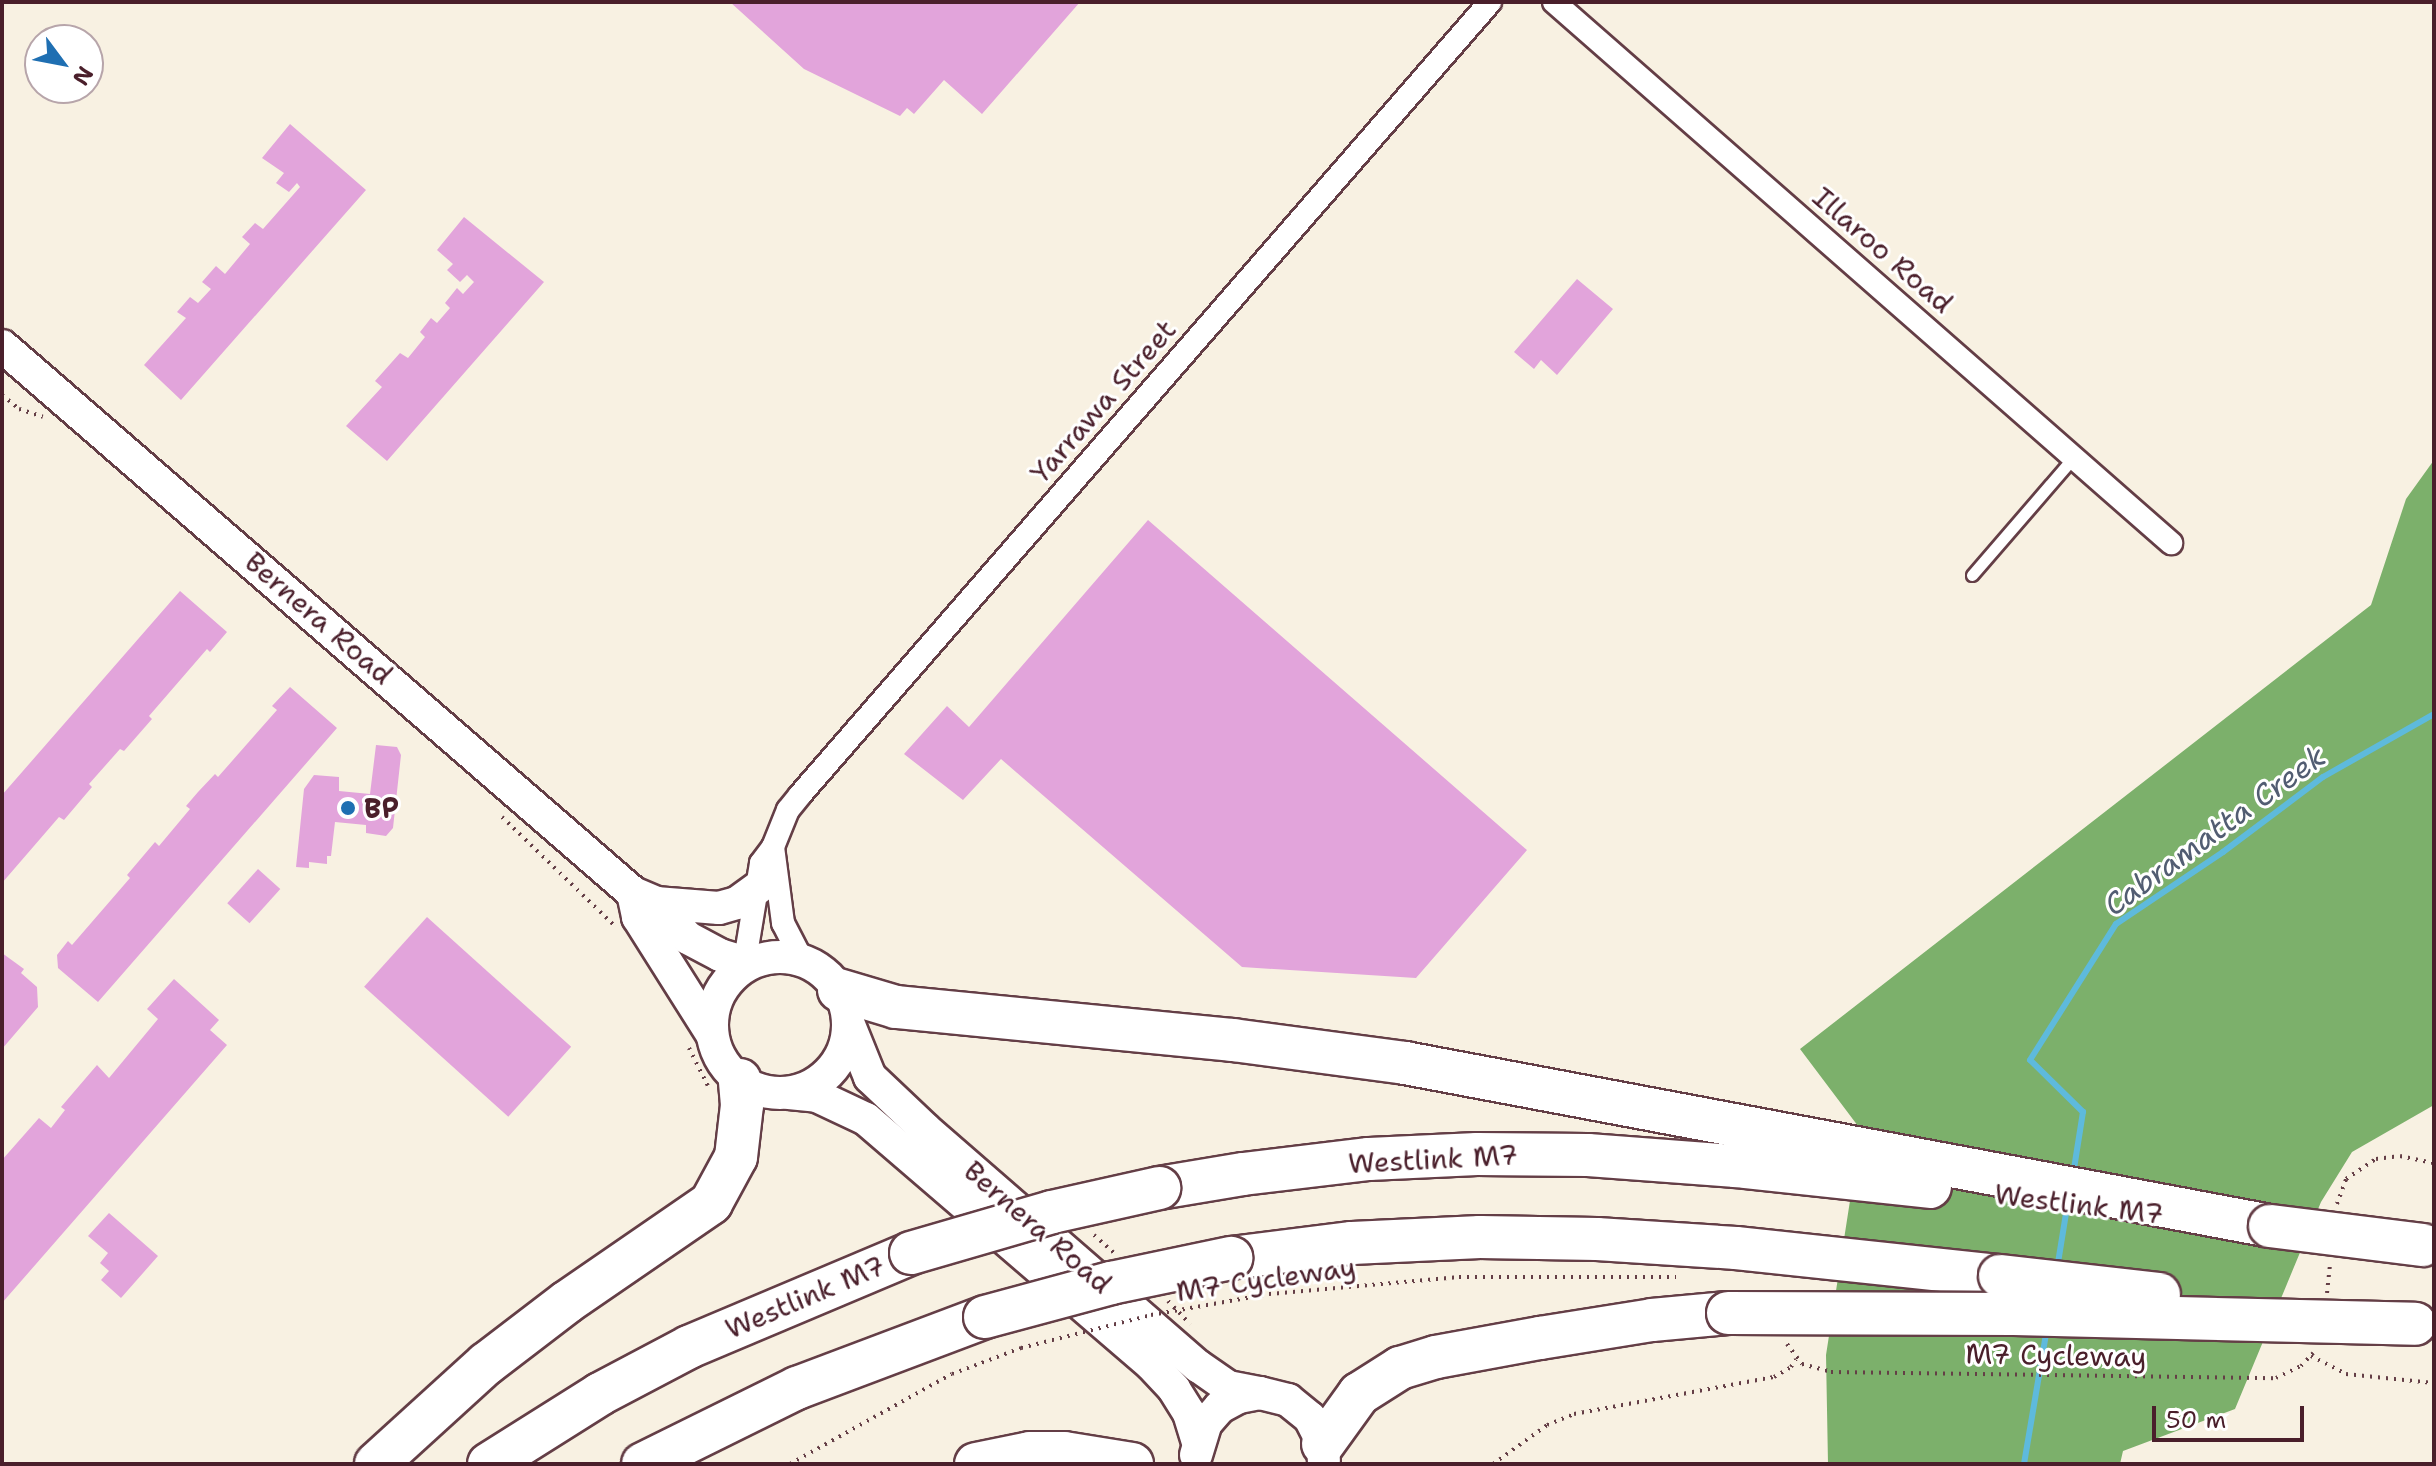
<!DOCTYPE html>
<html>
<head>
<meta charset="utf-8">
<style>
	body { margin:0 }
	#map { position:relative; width:2436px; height:1466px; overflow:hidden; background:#f8f1e2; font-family:"Shantell Sans",sans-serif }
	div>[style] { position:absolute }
	.forest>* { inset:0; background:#7cb06b }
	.stream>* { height:6px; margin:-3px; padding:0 3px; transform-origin:3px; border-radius:3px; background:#5ebadc }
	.building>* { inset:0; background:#e2a4db; transform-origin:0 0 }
	.path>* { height:4px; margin-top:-2px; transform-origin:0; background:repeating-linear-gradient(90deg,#643e46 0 2px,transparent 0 8px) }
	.roads { filter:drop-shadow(2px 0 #643e46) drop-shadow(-2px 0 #643e46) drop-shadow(0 2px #643e46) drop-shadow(0 -2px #643e46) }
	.service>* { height:11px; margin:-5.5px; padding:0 5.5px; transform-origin:5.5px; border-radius:5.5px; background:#fff }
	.minor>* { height:22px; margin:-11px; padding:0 11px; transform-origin:11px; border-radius:11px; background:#fff }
	.secondary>* { height:32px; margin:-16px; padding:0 16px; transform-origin:16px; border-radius:16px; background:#fff }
	.secondary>.ring { margin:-16px; padding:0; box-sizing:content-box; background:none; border:32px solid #fff; border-radius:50% }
	.motorway>* { height:42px; margin:-21px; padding:0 21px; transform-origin:21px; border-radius:21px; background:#fff }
	.path-bridge>* { height:4px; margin-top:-2px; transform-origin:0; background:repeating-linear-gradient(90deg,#643e46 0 2px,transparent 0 8px) }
	.bridges { filter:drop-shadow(2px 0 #643e46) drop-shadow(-2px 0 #643e46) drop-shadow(0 2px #643e46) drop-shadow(0 -2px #643e46) }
	.motorway-bridge>* { height:42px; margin:-21px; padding:0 21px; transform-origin:21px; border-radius:21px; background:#fff }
	.dots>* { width:22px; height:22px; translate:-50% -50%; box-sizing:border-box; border:4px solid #fff; border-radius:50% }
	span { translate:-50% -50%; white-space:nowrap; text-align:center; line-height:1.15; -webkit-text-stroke:6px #fff; paint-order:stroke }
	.street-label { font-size:28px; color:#4a1f2b }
	.poi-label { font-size:28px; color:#4a1f2b; font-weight:700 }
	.left { translate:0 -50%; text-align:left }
	.water-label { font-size:30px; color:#525d72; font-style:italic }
	.frame { position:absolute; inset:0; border:4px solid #4a1f2b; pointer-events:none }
	.north { position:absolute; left:24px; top:24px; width:80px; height:80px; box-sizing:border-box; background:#fff; border:2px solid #b7a5aa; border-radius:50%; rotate:122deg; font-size:22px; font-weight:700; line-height:32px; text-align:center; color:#4a1f2b }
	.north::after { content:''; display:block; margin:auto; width:28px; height:36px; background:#1f6fb2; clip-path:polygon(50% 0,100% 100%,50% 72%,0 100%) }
	.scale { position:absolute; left:2152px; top:1406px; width:152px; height:36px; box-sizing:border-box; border:4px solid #4a1f2b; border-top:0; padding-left:10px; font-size:24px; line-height:28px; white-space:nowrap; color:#4a1f2b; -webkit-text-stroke:6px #fff; paint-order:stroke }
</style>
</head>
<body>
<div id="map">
	<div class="forest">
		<div style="clip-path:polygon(2434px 460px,2434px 1105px,2352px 1152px,2321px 1202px,2235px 1409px,2123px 1451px,2120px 1464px,1828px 1464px,1826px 1355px,1861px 1130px,1800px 1049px,2371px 605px,2406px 499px)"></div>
	</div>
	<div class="stream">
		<div style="left:2073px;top:1175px;width:64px;rotate:-81deg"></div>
		<div style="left:2083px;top:1112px;width:74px;rotate:-135.5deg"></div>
		<div style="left:2030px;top:1060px;width:161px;rotate:-57.7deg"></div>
		<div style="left:2116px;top:924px;width:129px;rotate:-33.9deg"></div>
		<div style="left:2223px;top:852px;width:125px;rotate:-36.9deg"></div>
		<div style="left:2323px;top:777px;width:128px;rotate:-29.6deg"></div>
		<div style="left:2057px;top:1269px;width:69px;rotate:-80.8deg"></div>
		<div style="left:2024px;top:1464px;width:138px;rotate:-80.4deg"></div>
	</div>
	<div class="building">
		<div style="clip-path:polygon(730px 2px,1080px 2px,982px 114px,944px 80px,914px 114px,907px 108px,900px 116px,804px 69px)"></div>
		<div style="clip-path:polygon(290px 124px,366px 190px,181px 400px,144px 365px,186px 318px,177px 312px,190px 297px,198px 303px,211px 289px,202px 282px,216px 266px,225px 274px,250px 244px,242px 237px,255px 223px,263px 229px,300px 187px,297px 183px,289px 192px,276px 183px,284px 173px,262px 158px)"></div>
		<div style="clip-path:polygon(464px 217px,544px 282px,387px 461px,346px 426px,382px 387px,375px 381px,400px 353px,408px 358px,425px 337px,420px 332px,431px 318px,437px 323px,450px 308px,445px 303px,457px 288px,463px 294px,474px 282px,467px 275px,460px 282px,447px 270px,453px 264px,437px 250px)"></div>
		<div style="clip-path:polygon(1577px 279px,1613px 309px,1557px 375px,1541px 360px,1534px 369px,1514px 352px)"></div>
		<div style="clip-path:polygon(1148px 520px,1527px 850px,1416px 978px,1242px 967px,1001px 759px,963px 800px,904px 754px,947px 706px,969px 727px)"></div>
		<div style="clip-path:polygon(180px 591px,227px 632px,210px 652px,207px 649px,149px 716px,152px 719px,124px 751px,120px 749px,89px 784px,92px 787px,64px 820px,59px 817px,2px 883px,2px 795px)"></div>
		<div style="clip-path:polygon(290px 687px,337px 728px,98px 1002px,58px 968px,57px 955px,68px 941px,72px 945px,130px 878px,127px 875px,155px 842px,159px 846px,190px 809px,186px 806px,198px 792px,215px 774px,218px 777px,277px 710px,272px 706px)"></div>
		<div style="clip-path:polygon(376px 745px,397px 747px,401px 755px,393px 828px,386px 836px,366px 833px,366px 825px,335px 822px,331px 856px,327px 856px,327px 864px,309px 862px,309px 868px,296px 867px,304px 789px,314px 775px,339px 777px,339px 791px,370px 794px)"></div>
		<div style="left:258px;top:869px;width:30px;height:46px;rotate:42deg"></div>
		<div style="left:427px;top:917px;width:194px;height:94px;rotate:42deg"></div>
		<div style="clip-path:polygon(2px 953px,24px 969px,21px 973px,37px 987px,38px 1007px,2px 1049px)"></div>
		<div style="clip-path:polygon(174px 979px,219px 1020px,210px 1030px,227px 1045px,2px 1303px,2px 1160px,39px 1118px,51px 1128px,65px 1110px,61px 1107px,97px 1065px,109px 1078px,158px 1019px,147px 1009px)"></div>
		<div style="clip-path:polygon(109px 1213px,158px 1256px,121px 1298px,101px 1280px,109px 1271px,100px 1263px,108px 1253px,88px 1236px)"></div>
	</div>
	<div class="path">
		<div style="left:2px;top:395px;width:22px;rotate:39deg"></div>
		<div style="left:19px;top:409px;width:25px;rotate:18deg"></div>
		<div style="left:502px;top:817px;width:156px;rotate:44deg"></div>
		<div style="left:689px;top:1048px;width:42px;rotate:63.4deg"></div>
		<div style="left:2337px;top:1204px;width:27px;rotate:-70deg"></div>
		<div style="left:2346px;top:1179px;width:36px;rotate:-34deg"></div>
		<div style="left:2376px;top:1159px;width:24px;rotate:-7deg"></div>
		<div style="left:2400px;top:1156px;width:35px;rotate:12deg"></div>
		<div style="left:1094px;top:1235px;width:27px;rotate:42deg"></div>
		<div style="left:2327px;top:1293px;width:31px;rotate:-84deg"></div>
		<div style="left:1269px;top:1294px;width:191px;rotate:-5.1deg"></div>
		<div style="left:1459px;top:1277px;width:217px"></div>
		<div style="left:1168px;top:1301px;width:32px;rotate:46deg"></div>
		<div style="left:1787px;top:1344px;width:25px;rotate:53deg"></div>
		<div style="left:1802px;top:1364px;width:30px;rotate:15deg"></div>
		<div style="left:1831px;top:1372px;width:445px;rotate:0.8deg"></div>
		<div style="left:2276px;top:1378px;width:28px;rotate:-26deg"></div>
		<div style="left:2301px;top:1366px;width:18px;rotate:-47deg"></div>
		<div style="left:2311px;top:1356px;width:39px;rotate:27deg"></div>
		<div style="left:2346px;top:1374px;width:88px;rotate:5.8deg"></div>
		<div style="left:790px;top:1464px;width:185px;rotate:-29.1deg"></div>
		<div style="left:952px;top:1374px;width:74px;rotate:-20.6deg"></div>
		<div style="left:1493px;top:1464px;width:67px;rotate:-35.8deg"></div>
		<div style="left:1547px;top:1425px;width:29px;rotate:-22deg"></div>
		<div style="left:1574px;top:1414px;width:203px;rotate:-10.5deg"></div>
		<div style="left:1774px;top:1377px;width:20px;rotate:-30deg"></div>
		<div style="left:1791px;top:1367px;width:9px;rotate:-58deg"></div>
	</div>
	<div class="roads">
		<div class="service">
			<div style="left:1972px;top:575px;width:156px;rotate:-49.2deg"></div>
		</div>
		<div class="minor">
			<div style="left:1554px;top:2px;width:821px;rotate:41.25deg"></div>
			<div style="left:773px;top:847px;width:77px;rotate:82.5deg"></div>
			<div style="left:783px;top:923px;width:42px;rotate:62.8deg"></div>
			<div style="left:752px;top:963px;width:16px;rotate:-108deg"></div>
			<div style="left:747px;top:948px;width:86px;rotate:-80.6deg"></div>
			<div style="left:761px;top:863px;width:20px;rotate:-53deg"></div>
			<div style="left:773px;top:847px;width:40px;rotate:-68deg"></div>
			<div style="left:788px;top:810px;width:19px;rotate:-51deg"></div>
			<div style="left:800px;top:795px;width:1051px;rotate:-48.97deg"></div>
		</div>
		<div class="secondary">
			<div style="left:2px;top:346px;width:835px;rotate:40.92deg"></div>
			<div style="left:633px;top:893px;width:25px;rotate:23deg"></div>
			<div style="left:656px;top:903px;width:47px;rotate:47.6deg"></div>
			<div style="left:688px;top:938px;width:36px;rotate:28deg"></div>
			<div style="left:720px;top:955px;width:30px;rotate:17deg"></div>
			<div style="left:633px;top:893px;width:25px;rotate:78deg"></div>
			<div style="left:638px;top:917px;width:138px;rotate:57.7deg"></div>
			<div style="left:656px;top:903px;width:63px;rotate:4.5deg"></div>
			<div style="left:719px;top:908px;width:19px;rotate:-16deg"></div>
			<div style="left:737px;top:903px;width:26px;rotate:-36deg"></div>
			<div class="ring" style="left:712px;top:957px;width:104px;height:104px"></div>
			<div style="left:849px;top:1025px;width:56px;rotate:68deg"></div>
			<div style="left:870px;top:1077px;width:76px;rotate:43.4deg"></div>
			<div style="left:925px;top:1129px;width:362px;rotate:41deg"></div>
			<div style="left:1198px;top:1366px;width:37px;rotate:35deg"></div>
			<div style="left:1228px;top:1387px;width:33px;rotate:11deg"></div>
			<div style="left:789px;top:1093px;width:28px;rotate:6deg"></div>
			<div style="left:817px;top:1096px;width:54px;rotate:25.1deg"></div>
			<div style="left:866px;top:1119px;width:376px;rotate:40.7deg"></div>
			<div style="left:1151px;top:1364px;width:34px;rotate:47deg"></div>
			<div style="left:1174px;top:1389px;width:28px;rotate:58deg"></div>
			<div style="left:1189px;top:1413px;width:30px;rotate:73deg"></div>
			<div style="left:1196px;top:1455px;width:34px;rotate:-73deg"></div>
			<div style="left:1206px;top:1423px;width:21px;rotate:-49deg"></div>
			<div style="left:1220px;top:1407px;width:21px;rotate:-28deg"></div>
			<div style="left:1239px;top:1397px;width:21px;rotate:-11deg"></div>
			<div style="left:1260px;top:1393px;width:29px;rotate:14deg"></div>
			<div style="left:1288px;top:1400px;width:28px;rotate:39deg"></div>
			<div style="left:1310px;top:1418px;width:29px;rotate:63deg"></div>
			<div style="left:1323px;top:1444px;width:17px;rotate:87deg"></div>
		</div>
		<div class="motorway">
			<div style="left:839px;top:990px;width:59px;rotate:16.6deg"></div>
			<div style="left:896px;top:1007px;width:339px;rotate:5.6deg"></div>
			<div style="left:1233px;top:1040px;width:174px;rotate:7.6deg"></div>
			<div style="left:1405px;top:1063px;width:880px;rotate:10.67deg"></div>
			<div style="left:1159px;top:1188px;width:85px;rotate:-9.5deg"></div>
			<div style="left:1243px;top:1174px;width:127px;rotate:-6.8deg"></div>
			<div style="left:1369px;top:1159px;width:108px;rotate:-2.7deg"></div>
			<div style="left:1477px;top:1154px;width:111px;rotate:0.5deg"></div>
			<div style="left:1588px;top:1155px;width:158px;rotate:4.3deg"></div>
			<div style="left:1746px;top:1167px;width:185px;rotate:6.2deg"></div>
			<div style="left:1231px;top:1258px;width:122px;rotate:-7.1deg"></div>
			<div style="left:1352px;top:1243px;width:128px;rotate:-2.7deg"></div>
			<div style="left:1480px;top:1237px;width:117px;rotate:1deg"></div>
			<div style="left:1597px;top:1239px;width:139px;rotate:3.7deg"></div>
			<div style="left:1736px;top:1248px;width:265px;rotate:6.1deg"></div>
			<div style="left:1323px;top:1444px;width:62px;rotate:-54.2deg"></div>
			<div style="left:1359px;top:1394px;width:49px;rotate:-32.4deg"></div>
			<div style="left:1400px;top:1368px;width:38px;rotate:-17deg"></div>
			<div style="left:1436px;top:1357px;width:106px;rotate:-10.4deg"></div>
			<div style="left:1540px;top:1338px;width:113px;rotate:-9.1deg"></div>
			<div style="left:1652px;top:1320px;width:76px;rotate:-5.3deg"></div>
			<div style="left:376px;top:1464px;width:149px;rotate:-42.3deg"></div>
			<div style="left:486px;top:1364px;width:102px;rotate:-37.4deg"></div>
			<div style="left:567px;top:1302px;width:175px;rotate:-34.5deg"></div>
			<div style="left:711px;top:1203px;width:52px;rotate:-61.5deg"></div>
			<div style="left:736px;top:1157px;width:52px;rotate:-83.4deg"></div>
			<div style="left:742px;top:1105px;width:25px;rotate:-95deg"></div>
			<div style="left:489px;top:1464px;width:131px;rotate:-32.2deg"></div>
			<div style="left:600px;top:1394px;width:101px;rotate:-27.8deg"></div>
			<div style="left:689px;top:1347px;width:241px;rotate:-22.9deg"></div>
			<div style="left:643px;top:1464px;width:172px;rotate:-26.3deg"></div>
			<div style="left:797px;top:1388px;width:201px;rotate:-20.7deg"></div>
			<div style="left:976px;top:1464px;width:55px;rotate:-11.5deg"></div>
			<div style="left:1030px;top:1453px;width:34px"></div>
			<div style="left:1064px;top:1453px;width:69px;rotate:9.2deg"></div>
		</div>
	</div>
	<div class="path-bridge">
		<div style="left:1021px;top:1348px;width:134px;rotate:-14.2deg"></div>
		<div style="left:1151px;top:1315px;width:120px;rotate:-10.1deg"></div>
	</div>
	<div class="bridges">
		<div class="motorway-bridge">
			<div style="left:2270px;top:1226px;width:154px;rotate:7.1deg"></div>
			<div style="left:911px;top:1253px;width:147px;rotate:-16.2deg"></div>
			<div style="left:1052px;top:1212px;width:110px;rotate:-12.6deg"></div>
			<div style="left:2000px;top:1276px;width:160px;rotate:6.5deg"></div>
			<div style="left:1728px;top:1313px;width:286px;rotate:0.2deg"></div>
			<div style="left:2014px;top:1314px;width:401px;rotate:1.4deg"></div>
			<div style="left:985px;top:1317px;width:131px;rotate:-15.1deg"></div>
			<div style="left:1111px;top:1283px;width:123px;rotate:-11.8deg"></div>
		</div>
	</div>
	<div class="dots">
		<div style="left:348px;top:808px;background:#1f6fb2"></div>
	</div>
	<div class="street-label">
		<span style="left:1883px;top:250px;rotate:41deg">Illaroo Road</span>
		<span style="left:1103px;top:401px;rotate:-49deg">Yarrawa Street</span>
		<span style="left:319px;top:618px;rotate:41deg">Bernera Road</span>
		<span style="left:1433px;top:1159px;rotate:-3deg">Westlink M7</span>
		<span style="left:2079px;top:1204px;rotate:7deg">Westlink M7</span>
		<span style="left:1038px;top:1227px;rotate:41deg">Bernera Road</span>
		<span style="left:1266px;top:1279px;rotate:-8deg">M7 Cycleway</span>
		<span style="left:805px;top:1297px;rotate:-23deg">Westlink M7</span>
		<span style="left:2056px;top:1355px;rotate:1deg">M7 Cycleway</span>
	</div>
	<div class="poi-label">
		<span class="left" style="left:364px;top:808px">BP</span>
	</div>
	<div class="water-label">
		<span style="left:2215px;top:831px;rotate:-36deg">Cabramatta Creek</span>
	</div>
	<div class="frame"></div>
	<div class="north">N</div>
	<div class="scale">50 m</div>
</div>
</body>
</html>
